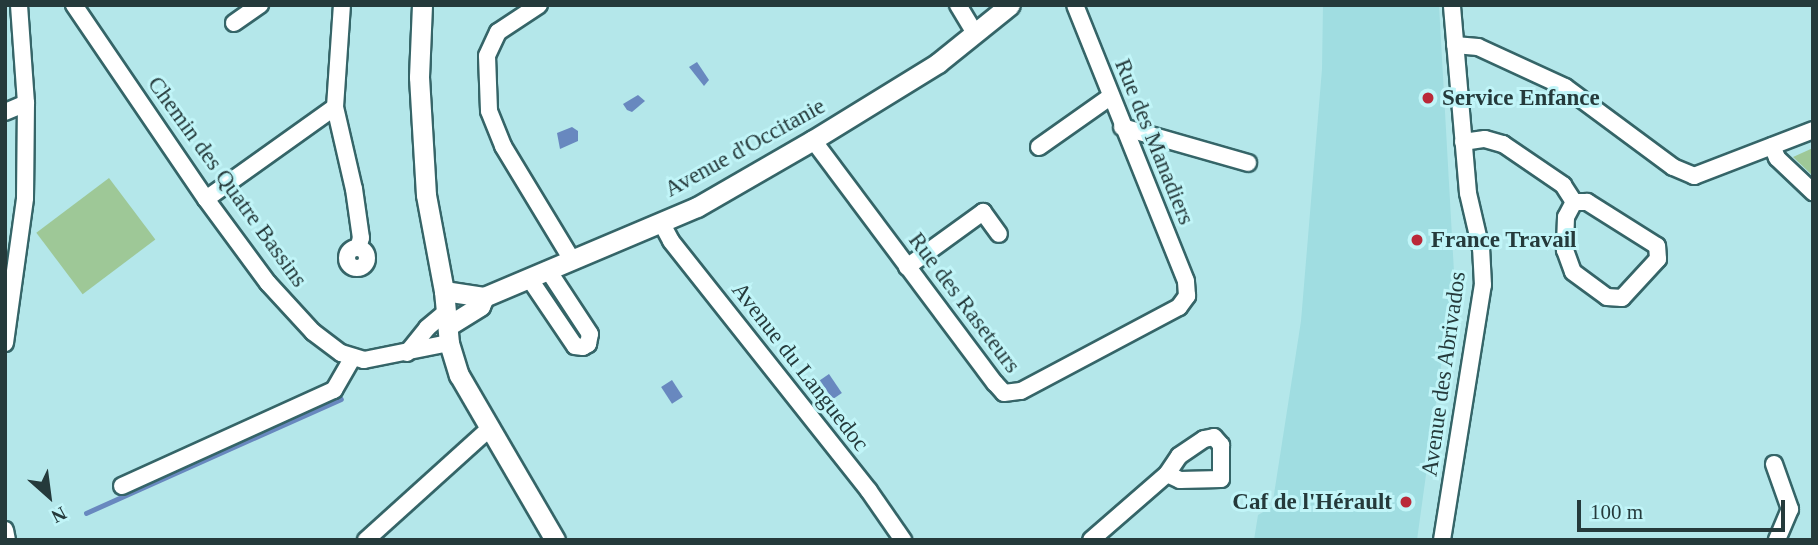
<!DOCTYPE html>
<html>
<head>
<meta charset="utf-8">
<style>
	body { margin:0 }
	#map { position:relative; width:1818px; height:545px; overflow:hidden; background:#b4e7ea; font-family:"Times New Roman",serif }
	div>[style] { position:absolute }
	.built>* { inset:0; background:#a0dde1 }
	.green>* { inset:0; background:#9ec897; transform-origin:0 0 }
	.water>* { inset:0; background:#6888bf; transform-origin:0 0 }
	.stream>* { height:4.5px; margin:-2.25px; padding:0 2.25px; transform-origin:2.25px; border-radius:2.25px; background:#6888bf }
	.roads { filter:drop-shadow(2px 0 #356568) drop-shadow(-2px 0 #356568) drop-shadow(0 2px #356568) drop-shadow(0 -2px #356568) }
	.minor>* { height:16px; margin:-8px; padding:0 8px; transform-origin:8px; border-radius:8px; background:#fff }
	.minor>.ring { margin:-8px; padding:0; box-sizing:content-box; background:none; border:16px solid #fff; border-radius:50% }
	.tertiary>* { height:19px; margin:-9.5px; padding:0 9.5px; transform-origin:9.5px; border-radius:9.5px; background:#fff }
	.dots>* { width:19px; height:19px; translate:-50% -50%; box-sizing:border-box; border:4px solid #c1f5f8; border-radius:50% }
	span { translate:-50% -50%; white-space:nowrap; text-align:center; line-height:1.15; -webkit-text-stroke:6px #c1f5f8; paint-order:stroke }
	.poi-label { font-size:23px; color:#253a3b; font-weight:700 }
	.left { translate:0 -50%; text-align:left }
	.right { translate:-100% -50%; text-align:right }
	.street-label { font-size:23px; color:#253a3b }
	.frame { position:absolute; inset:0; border:7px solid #253a3b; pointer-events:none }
	.north { position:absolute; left:14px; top:461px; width:70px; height:70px; -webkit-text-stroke:5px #c1f5f8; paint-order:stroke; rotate:152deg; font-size:19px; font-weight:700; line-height:28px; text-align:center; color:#253a3b }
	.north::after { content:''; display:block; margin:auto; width:24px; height:32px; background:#253a3b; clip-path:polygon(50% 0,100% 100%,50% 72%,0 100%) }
	.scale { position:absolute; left:1577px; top:500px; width:208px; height:32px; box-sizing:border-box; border:4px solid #253a3b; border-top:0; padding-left:9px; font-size:21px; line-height:24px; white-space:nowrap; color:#253a3b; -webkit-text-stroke:5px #c1f5f8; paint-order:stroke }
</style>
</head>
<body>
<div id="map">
	<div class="built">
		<div style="clip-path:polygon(1323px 5px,1439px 5px,1454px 272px,1417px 540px,1254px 540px,1258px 515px,1272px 507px,1301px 321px,1322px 69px)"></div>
	</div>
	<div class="green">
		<div style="clip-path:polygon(1813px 148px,1813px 176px,1793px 157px)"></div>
		<div style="left:109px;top:178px;width:77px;height:91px;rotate:53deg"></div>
	</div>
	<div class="water">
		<div style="clip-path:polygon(697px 62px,709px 80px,704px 86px,689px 67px)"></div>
		<div style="clip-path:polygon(638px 95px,645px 101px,632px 112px,627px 110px,623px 104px)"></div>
		<div style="clip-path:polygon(572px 127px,578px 131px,578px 141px,560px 149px,557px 133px)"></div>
		<div style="left:829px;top:374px;width:23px;height:11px;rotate:56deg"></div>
		<div style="left:672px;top:380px;width:20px;height:13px;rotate:57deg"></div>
	</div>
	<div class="stream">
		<div style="left:86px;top:513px;width:279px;rotate:-24.1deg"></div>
	</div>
	<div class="roads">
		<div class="minor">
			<div style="left:74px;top:5px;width:235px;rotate:55.8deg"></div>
			<div style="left:206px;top:199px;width:104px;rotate:53.6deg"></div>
			<div style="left:268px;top:283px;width:67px;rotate:47.4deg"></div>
			<div style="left:313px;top:332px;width:35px;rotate:37deg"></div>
			<div style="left:341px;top:353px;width:24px;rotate:17deg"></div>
			<div style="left:364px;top:360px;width:87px;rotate:-11.3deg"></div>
			<div style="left:539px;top:5px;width:49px;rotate:146.6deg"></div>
			<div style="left:498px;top:32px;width:26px;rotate:115deg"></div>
			<div style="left:487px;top:56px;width:55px;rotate:87.9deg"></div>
			<div style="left:489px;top:111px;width:38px;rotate:68deg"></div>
			<div style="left:503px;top:146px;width:133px;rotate:58.8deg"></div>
			<div style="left:958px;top:5px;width:31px;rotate:59deg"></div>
			<div style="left:234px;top:23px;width:32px;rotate:-35deg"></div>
			<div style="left:1455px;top:45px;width:23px;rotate:5deg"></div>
			<div style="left:1478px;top:47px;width:96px;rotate:24.7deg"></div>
			<div style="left:1565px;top:87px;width:134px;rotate:36.5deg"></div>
			<div style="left:1673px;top:167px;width:23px;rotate:23deg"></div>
			<div style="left:1694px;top:176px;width:128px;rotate:-21.1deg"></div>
			<div style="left:335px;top:107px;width:84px;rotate:77deg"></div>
			<div style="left:354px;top:189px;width:49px;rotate:81.9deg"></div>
			<div style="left:361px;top:238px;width:10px;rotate:107deg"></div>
			<div style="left:5px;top:112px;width:23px;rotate:-23deg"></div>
			<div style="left:1122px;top:127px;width:131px;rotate:15.9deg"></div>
			<div style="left:813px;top:140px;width:304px;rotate:53.2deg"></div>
			<div style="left:995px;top:383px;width:13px;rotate:48deg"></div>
			<div style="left:1004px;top:393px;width:17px;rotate:-7deg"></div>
			<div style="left:1021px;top:391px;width:179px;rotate:-28deg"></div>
			<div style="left:1179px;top:307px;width:14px;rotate:-54deg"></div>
			<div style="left:1187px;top:296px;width:15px;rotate:-94deg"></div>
			<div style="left:1186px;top:281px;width:297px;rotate:-111.9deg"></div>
			<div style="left:1463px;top:142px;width:22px;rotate:-8deg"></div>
			<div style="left:1485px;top:139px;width:19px;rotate:16deg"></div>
			<div style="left:1503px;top:144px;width:73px;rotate:34.3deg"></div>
			<div style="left:1563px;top:185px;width:20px;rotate:57deg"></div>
			<div style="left:1574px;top:202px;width:17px;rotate:118deg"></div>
			<div style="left:1566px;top:217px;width:33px;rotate:92deg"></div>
			<div style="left:1565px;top:250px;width:23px;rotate:70deg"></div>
			<div style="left:1573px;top:272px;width:42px;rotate:36.3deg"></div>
			<div style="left:1607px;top:297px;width:15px;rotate:4deg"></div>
			<div style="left:1622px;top:298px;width:53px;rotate:-47.3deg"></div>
			<div style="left:1658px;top:259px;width:13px;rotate:-94deg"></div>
			<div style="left:1657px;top:246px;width:83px;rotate:-147.8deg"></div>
			<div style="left:1587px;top:202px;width:13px;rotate:180deg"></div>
			<div style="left:1772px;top:146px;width:13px;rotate:67deg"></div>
			<div style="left:1777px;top:158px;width:50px;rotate:43.4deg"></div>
			<div style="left:1039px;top:147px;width:87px;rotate:-35.2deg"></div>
			<div style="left:206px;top:199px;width:158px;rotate:-35.5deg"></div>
			<div style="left:335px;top:107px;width:102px;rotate:-86.1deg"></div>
			<div style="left:661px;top:222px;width:21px;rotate:62deg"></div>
			<div style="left:671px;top:241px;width:319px;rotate:51.6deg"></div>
			<div style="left:869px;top:491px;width:60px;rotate:55.2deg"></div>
			<div class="ring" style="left:347px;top:248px;width:4px;height:4px"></div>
			<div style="left:907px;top:267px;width:94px;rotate:-35.9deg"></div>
			<div style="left:983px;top:212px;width:27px;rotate:54deg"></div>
			<div style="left:529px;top:278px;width:82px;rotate:55.9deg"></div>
			<div style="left:575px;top:346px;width:8px;rotate:7deg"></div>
			<div style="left:583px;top:347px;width:6px;rotate:-31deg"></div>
			<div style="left:588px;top:344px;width:10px;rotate:-79deg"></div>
			<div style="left:590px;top:334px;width:77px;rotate:-123.3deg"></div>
			<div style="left:5px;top:343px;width:146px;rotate:-82.1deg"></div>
			<div style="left:25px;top:198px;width:95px;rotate:-89.4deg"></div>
			<div style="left:26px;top:103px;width:98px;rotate:-94.1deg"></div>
			<div style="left:407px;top:353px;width:32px;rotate:-51deg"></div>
			<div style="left:427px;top:328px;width:25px;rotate:-40deg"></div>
			<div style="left:1774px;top:464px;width:48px;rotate:70.4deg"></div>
			<div style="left:1790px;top:509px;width:34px;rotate:113deg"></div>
			<div style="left:122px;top:486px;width:233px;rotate:-24.4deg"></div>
			<div style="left:334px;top:390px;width:38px;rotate:-60deg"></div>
			<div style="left:5px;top:530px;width:10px;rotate:79deg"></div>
			<div style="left:366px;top:540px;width:166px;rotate:-42.1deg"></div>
			<div style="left:1091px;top:540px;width:101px;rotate:-41deg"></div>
			<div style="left:1167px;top:474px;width:22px;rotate:-56deg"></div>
			<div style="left:1179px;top:456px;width:30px;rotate:-34deg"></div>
			<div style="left:1204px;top:439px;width:10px;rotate:-11deg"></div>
			<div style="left:1214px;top:437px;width:11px;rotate:49deg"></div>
			<div style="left:1221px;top:445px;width:34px;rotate:90deg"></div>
			<div style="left:1221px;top:479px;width:41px;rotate:178.6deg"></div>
			<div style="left:1180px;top:480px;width:14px;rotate:-155deg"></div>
			<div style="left:1442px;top:540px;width:258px;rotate:-80.9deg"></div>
			<div style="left:1483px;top:285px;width:36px;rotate:-93deg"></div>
			<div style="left:1481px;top:249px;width:57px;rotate:-103.1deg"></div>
			<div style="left:1468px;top:193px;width:189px;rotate:-94.9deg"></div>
		</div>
		<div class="tertiary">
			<div style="left:422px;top:5px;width:72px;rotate:92.4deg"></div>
			<div style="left:419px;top:77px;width:118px;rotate:86.6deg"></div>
			<div style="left:426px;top:195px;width:98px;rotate:79.4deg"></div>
			<div style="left:444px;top:291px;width:52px;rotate:84.5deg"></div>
			<div style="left:449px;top:343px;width:34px;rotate:73deg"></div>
			<div style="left:459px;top:375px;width:191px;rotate:59.8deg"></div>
			<div style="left:444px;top:291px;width:40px;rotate:8.5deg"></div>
			<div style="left:484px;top:297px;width:231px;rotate:-22.9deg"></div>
			<div style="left:697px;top:207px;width:134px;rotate:-30deg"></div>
			<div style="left:813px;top:140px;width:147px;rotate:-31.6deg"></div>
			<div style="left:938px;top:63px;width:92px;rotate:-38.9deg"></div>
			<div style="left:448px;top:326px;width:38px;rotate:-32deg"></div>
			<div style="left:480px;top:306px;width:10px;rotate:-66deg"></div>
		</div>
	</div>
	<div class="dots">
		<div style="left:1428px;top:98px;background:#ba2939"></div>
		<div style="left:1417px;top:240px;background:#ba2939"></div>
		<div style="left:1406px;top:502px;background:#ba2939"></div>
	</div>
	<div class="poi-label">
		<span class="left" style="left:1442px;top:98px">Service Enfance</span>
		<span class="left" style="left:1431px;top:240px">France Travail</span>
		<span class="right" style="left:1392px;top:502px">Caf de l'Hérault</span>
	</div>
	<div class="street-label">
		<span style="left:1154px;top:142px;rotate:68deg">Rue des Manadiers</span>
		<span style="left:745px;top:148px;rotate:-29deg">Avenue d'Occitanie</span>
		<span style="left:227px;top:182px;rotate:54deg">Chemin des Quatre Bassins</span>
		<span style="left:964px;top:303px;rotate:53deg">Rue des Raseteurs</span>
		<span style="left:800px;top:367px;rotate:52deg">Avenue du Languedoc</span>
		<span style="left:1444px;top:374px;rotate:-82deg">Avenue des Abrivados</span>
	</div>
	<div class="frame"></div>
	<div class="north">N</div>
	<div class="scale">100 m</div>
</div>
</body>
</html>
